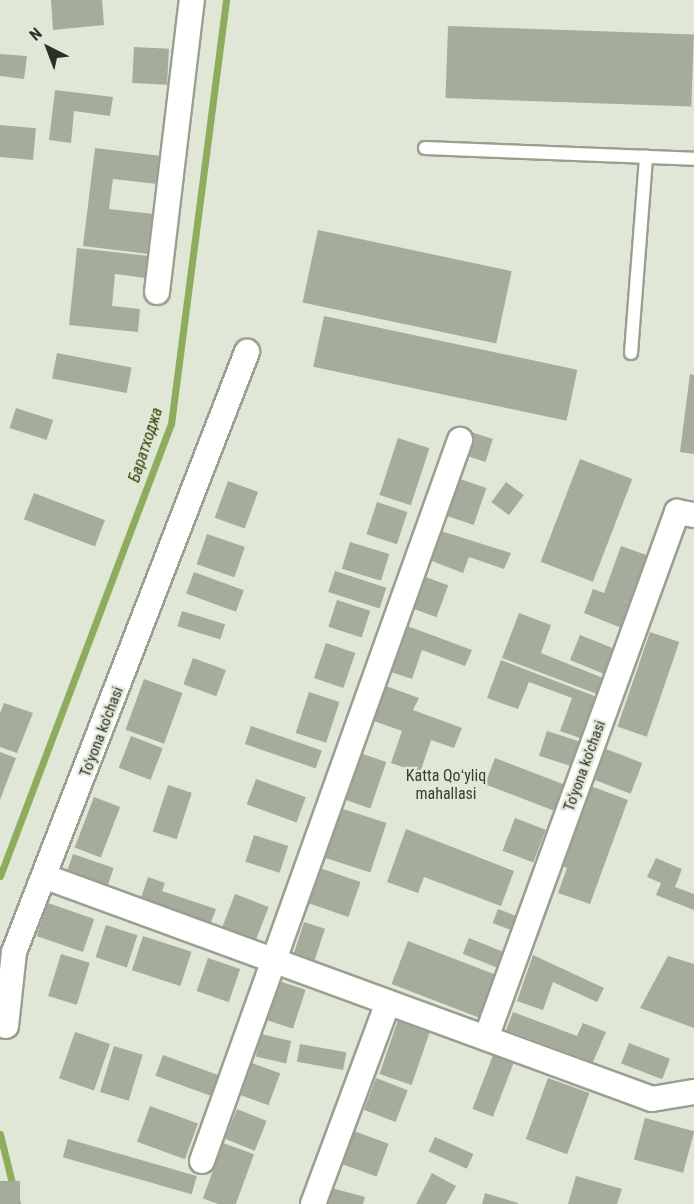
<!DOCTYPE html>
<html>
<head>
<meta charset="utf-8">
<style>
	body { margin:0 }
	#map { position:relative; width:694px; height:1204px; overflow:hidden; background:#e0e7d6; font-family:"Roboto Condensed",sans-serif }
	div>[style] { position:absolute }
	.stream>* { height:7px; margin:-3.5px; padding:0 3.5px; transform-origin:3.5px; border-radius:3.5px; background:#8fab5d }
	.building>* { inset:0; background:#a5ac9c; transform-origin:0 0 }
	.roads { filter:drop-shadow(2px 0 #9aa091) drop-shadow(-2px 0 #9aa091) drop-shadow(0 2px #9aa091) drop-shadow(0 -2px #9aa091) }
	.service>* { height:12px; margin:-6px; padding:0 6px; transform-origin:6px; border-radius:6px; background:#fff }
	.minor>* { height:24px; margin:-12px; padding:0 12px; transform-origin:12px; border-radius:12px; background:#fff }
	span { translate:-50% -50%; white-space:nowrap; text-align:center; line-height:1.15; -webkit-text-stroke:4.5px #e0e7d6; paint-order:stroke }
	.street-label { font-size:15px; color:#2c2e28 }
	.water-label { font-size:16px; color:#2e3f03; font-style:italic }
	.neighbourhood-label { font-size:16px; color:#393e31 }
	.north { position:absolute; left:18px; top:18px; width:60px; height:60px; -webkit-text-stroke:4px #e0e7d6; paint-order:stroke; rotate:318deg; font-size:16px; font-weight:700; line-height:24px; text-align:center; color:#2c2e28 }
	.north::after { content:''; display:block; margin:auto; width:21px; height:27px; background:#2c2e28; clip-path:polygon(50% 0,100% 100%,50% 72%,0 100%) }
</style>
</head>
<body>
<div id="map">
	<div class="stream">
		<div style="left:0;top:876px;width:483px;rotate:-69.3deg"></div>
		<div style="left:171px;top:424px;width:428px;rotate:-82.6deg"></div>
		<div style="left:0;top:1134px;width:72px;rotate:76.3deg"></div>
	</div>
	<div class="building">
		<div style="clip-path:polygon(51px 0,102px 0,104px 25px,53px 30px)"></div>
		<div style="left:448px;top:26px;width:246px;height:72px;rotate:2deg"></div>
		<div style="left:134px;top:47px;width:35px;height:36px;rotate:3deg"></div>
		<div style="clip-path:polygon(0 54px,27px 56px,24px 79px,0 76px)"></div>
		<div style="clip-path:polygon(55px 90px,113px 97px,110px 116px,74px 111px,71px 143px,49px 140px)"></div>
		<div style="left:0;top:125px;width:36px;height:32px;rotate:5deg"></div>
		<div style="clip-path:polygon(95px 148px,161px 156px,157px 184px,113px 179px,109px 209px,154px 214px,149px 254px,83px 246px)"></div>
		<div style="left:318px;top:230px;width:198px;height:74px;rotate:12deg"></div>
		<div style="clip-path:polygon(77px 248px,149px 256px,146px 278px,115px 274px,112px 306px,140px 309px,138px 332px,69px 325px)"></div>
		<div style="left:324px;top:316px;width:259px;height:52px;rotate:12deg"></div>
		<div style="left:57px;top:353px;width:76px;height:26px;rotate:11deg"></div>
		<div style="clip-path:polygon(690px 374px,694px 375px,694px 454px,680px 452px)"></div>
		<div style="left:16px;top:408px;width:39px;height:21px;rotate:18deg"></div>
		<div style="left:471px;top:432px;width:23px;height:24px;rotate:18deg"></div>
		<div style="left:398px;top:438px;width:33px;height:60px;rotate:18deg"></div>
		<div style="left:580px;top:459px;width:56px;height:110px;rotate:21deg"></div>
		<div style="left:457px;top:478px;width:31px;height:39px;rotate:19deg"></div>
		<div style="left:228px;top:481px;width:32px;height:39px;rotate:20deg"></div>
		<div style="left:506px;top:482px;width:22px;height:25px;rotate:36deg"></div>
		<div style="left:34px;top:493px;width:76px;height:28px;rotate:21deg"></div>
		<div style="left:377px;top:502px;width:32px;height:34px;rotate:18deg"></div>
		<div style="clip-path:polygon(438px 530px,511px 553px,504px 569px,469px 557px,463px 573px,427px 559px)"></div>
		<div style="left:207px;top:534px;width:40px;height:32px;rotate:19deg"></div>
		<div style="left:350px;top:542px;width:41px;height:28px;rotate:17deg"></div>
		<div style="clip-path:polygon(621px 546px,652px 557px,634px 604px,622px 600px,634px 605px,624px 629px,584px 613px,593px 589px,604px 593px)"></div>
		<div style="left:335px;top:571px;width:54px;height:22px;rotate:18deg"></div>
		<div style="left:194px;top:572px;width:53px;height:23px;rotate:20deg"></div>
		<div style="left:420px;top:575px;width:30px;height:34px;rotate:20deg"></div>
		<div style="left:337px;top:600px;width:35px;height:28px;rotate:18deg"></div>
		<div style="left:182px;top:611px;width:45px;height:16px;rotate:17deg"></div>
		<div style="clip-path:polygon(519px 613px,551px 625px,541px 653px,603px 678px,597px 694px,502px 658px)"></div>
		<div style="clip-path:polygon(402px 624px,472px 650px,465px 666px,422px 650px,412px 679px,385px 670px)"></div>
		<div style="left:650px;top:632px;width:31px;height:100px;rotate:19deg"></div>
		<div style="left:580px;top:635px;width:37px;height:27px;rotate:22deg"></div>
		<div style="left:326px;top:643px;width:31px;height:37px;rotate:19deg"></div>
		<div style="left:193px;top:658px;width:35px;height:28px;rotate:20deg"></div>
		<div style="clip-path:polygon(501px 660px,597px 697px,580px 738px,560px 731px,572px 698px,529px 682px,518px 709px,487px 698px)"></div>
		<div style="left:144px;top:679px;width:41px;height:54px;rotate:20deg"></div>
		<div style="clip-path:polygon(383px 685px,419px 698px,413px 710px,462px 728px,454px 748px,431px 740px,420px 773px,391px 763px,402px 731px,371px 720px)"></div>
		<div style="left:309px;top:692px;width:32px;height:43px;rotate:18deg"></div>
		<div style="clip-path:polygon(4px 703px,33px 713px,17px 753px,0 747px,0 713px)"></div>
		<div style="left:251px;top:726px;width:75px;height:19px;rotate:19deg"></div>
		<div style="left:547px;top:731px;width:35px;height:26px;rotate:18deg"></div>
		<div style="left:131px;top:736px;width:34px;height:34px;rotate:21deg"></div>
		<div style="left:606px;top:749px;width:39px;height:33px;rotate:21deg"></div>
		<div style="clip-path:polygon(0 752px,16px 758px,0 800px)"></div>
		<div style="left:357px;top:752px;width:31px;height:49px;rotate:19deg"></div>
		<div style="left:495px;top:758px;width:74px;height:28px;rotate:21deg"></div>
		<div style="left:256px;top:779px;width:53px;height:27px;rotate:20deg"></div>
		<div style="left:168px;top:785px;width:25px;height:49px;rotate:18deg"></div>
		<div style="clip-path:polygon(588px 785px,628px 800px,590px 904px,558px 893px,567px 868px,558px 864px)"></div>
		<div style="left:94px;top:797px;width:28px;height:54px;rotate:21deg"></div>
		<div style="left:337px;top:807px;width:52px;height:52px;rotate:18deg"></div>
		<div style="left:515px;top:818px;width:33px;height:35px;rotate:21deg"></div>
		<div style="clip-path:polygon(406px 829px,514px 871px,501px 906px,424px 877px,418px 893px,387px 882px)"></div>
		<div style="left:254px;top:835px;width:36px;height:28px;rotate:18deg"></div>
		<div style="left:73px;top:854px;width:43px;height:23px;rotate:19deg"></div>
		<div style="clip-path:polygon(656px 858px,682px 869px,675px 887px,694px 894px,694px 910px,656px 895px,661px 883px,647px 877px)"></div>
		<div style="left:317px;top:867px;width:46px;height:37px;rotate:19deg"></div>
		<div style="clip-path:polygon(148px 877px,165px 883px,162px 891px,216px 909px,210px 925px,140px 901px)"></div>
		<div style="left:235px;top:894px;width:36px;height:36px;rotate:21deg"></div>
		<div style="left:48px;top:903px;width:49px;height:35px;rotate:19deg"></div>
		<div style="left:498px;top:909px;width:22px;height:15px;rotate:21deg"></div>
		<div style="left:304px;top:922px;width:22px;height:35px;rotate:18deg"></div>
		<div style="left:106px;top:925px;width:33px;height:34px;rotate:18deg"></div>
		<div style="left:143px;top:936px;width:51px;height:36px;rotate:18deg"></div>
		<div style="left:469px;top:938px;width:40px;height:17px;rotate:22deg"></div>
		<div style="left:408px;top:941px;width:94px;height:46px;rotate:21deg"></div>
		<div style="left:61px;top:954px;width:30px;height:44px;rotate:17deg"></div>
		<div style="clip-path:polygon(533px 955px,604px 988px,597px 1002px,553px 982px,543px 1010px,517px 1001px)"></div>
		<div style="clip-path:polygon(668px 956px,694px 964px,694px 1028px,640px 1008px)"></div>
		<div style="left:208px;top:958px;width:34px;height:35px;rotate:19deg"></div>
		<div style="left:279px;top:981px;width:28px;height:41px;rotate:18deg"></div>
		<div style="clip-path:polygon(513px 1012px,577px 1036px,583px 1023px,606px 1032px,593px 1062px,506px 1030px)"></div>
		<div style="left:398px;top:1020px;width:34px;height:57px;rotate:19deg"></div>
		<div style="left:75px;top:1032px;width:37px;height:49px;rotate:19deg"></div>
		<div style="left:261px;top:1034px;width:31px;height:23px;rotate:13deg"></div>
		<div style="left:629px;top:1043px;width:44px;height:22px;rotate:21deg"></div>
		<div style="left:300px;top:1044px;width:47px;height:18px;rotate:10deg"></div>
		<div style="left:114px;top:1046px;width:30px;height:48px;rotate:17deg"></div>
		<div style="left:495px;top:1050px;width:22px;height:63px;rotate:21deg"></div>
		<div style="left:163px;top:1055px;width:63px;height:22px;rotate:20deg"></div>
		<div style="left:252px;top:1063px;width:30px;height:34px;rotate:20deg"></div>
		<div style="left:376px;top:1078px;width:34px;height:34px;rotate:21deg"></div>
		<div style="left:548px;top:1078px;width:44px;height:65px;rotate:20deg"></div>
		<div style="left:150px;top:1106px;width:51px;height:38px;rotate:20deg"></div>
		<div style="left:237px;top:1109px;width:32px;height:32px;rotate:22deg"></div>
		<div style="left:645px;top:1118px;width:51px;height:43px;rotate:15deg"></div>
		<div style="left:351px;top:1130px;width:40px;height:35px;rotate:20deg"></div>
		<div style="left:435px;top:1137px;width:42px;height:16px;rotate:24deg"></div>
		<div style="left:68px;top:1139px;width:134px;height:19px;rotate:16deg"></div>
		<div style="left:223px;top:1143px;width:33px;height:59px;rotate:20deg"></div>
		<div style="clip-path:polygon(432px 1173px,456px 1186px,446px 1204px,416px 1204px)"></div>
		<div style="clip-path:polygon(576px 1176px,622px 1189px,617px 1204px,568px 1204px)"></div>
		<div style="left:0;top:1181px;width:20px;height:23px"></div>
		<div style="clip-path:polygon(328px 1187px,365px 1197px,363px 1204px,324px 1204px)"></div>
		<div style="clip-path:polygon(485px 1193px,518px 1203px,518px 1204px,482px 1204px)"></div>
	</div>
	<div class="roads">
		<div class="service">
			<div style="left:425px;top:148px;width:269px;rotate:2.3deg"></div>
			<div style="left:631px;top:353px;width:197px;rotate:-85.6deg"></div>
		</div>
		<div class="minor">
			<div style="left:157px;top:292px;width:294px;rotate:-83.2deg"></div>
			<div style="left:46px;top:877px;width:645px;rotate:20.12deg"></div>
			<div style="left:652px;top:1099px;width:43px;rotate:-9.5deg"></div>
			<div style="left:6px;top:1026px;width:74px;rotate:-83.8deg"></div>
			<div style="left:14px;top:952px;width:644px;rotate:-68.78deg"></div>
			<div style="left:486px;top:1038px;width:560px;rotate:-70.04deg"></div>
			<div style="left:677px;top:512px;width:17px;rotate:10deg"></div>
			<div style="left:202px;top:1161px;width:766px;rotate:-70.31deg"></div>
			<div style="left:313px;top:1204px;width:215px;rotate:-69.6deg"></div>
		</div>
	</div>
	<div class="street-label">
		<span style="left:102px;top:732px;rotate:-69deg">To'yona ko'chasi</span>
		<span style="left:585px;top:766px;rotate:-70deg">To'yona ko'chasi</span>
	</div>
	<div class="water-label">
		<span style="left:146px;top:445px;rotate:-72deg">Баратходжа</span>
	</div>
	<div class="neighbourhood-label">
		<span style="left:446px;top:785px">Katta Qoʻyliq<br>mahallasi</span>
	</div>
	<div class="north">N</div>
</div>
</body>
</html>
